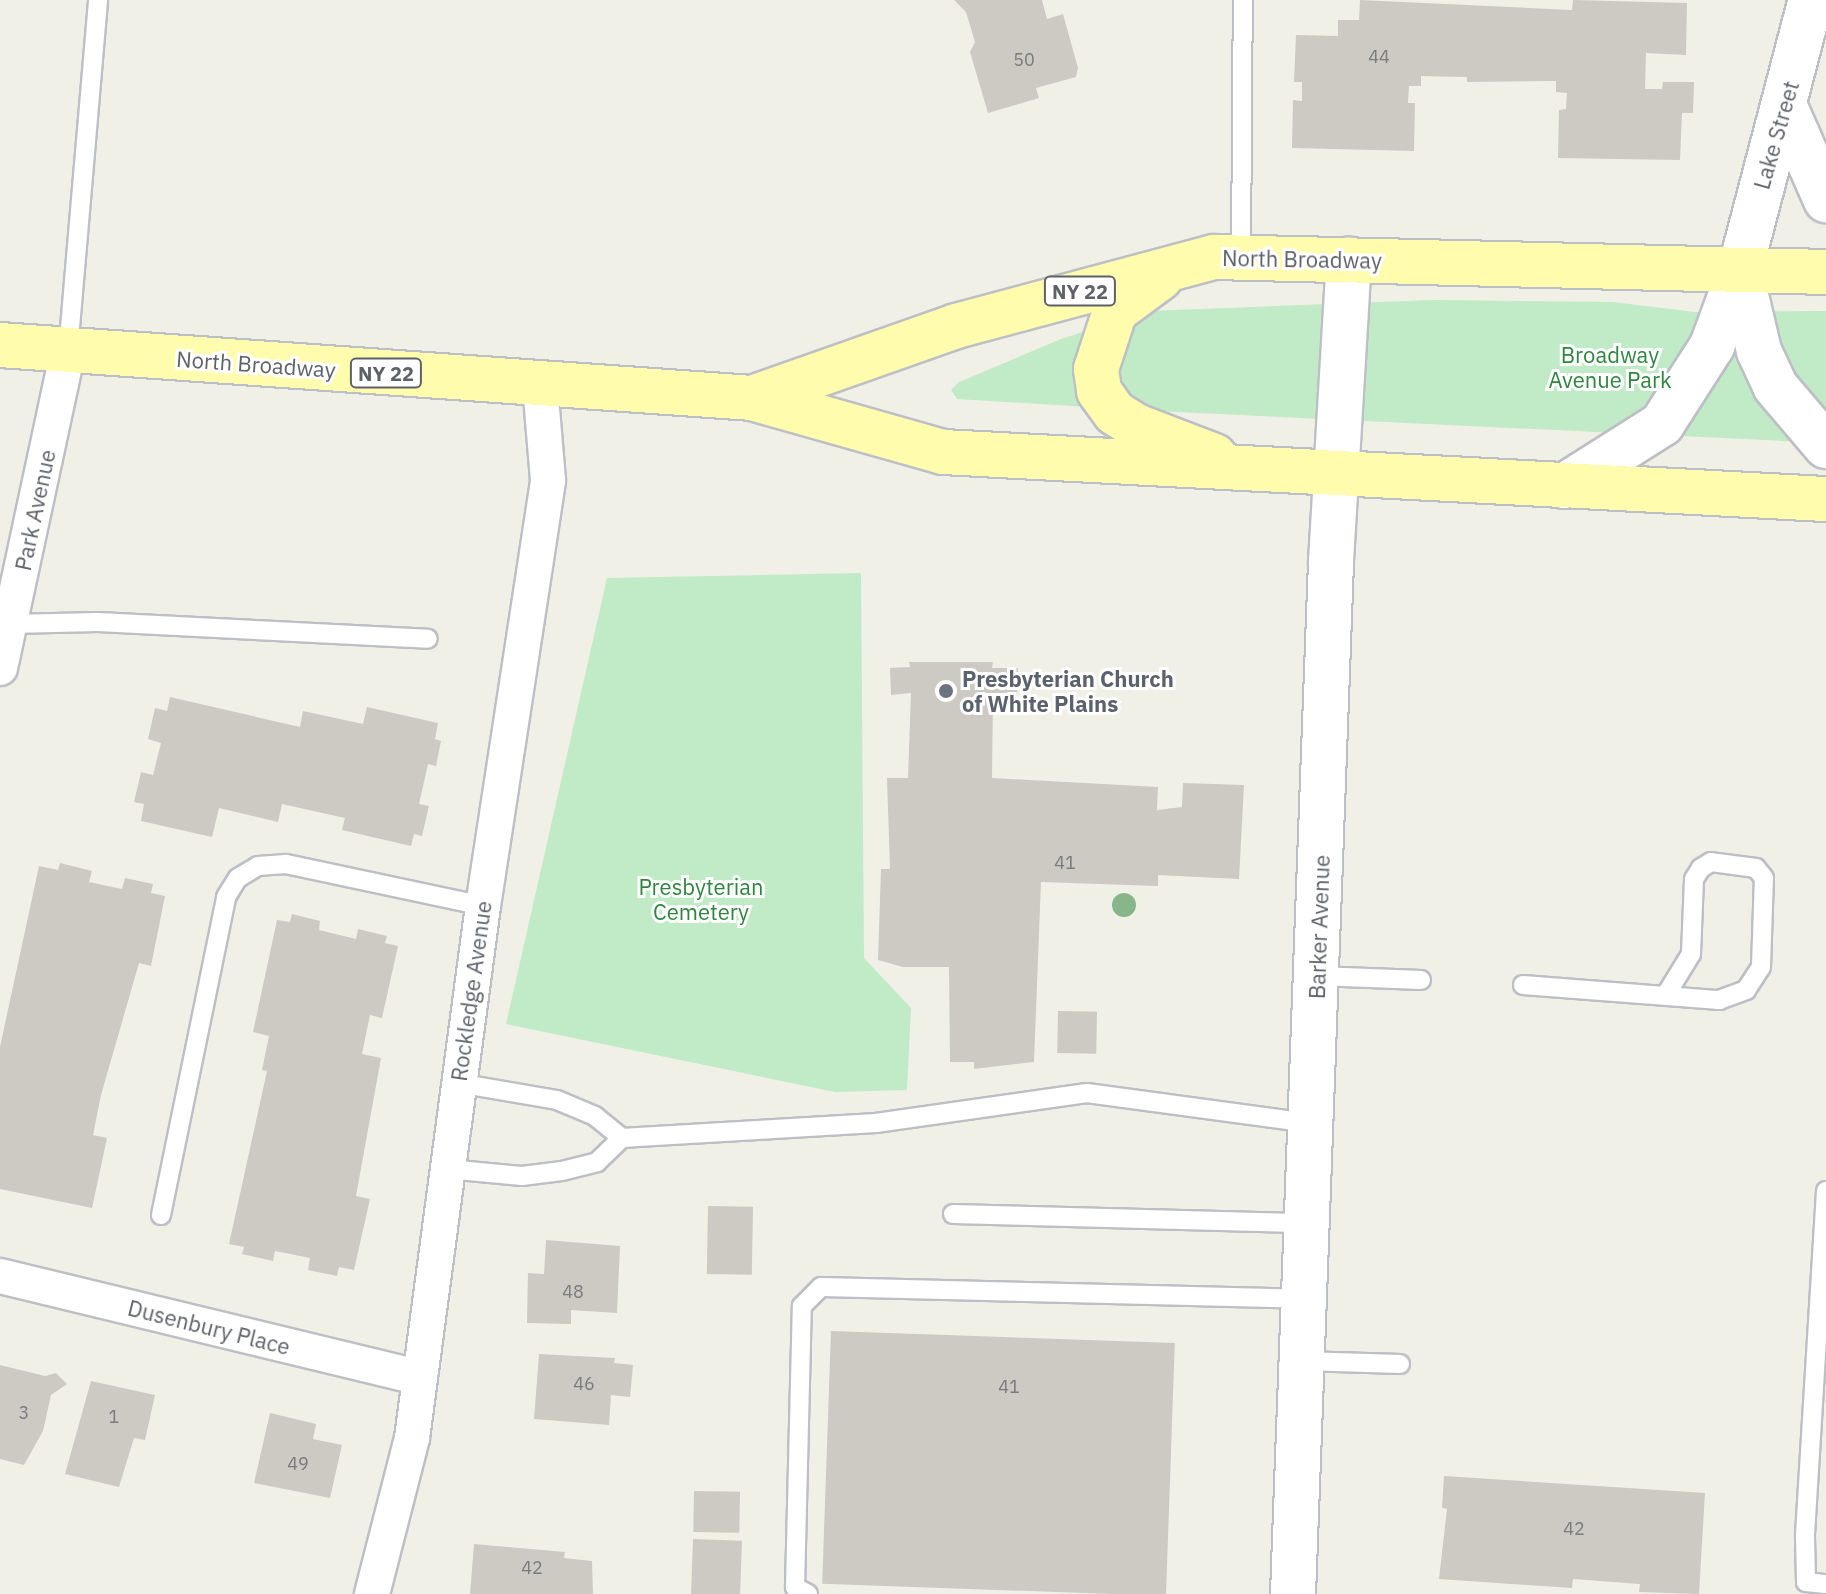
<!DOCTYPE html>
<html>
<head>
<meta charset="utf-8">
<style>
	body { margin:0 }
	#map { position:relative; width:1826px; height:1594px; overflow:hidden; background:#f1f0e6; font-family:"IBM Plex Sans",sans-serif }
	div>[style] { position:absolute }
	.green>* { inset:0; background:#c1eac6 }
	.building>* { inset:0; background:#cccac3; transform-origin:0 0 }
	.roads { filter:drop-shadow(2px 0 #bdbfc6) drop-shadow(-2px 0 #bdbfc6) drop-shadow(0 2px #bdbfc6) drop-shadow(0 -2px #bdbfc6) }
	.lane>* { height:18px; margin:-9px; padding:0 9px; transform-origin:9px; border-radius:9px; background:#fff }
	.street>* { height:34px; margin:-17px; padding:0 17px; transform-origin:17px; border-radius:17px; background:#fff }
	.secondary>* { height:44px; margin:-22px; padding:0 22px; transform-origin:22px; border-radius:22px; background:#fff }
	.primary>* { height:44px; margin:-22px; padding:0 22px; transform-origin:22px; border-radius:22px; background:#fffcad }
	.trees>* { width:24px; height:24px; margin:-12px; border-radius:50%; background:#86b68a }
	.dots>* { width:22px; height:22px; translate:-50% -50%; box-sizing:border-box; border:4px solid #fff; border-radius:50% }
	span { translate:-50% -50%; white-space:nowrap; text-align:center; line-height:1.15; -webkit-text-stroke:6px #fff; paint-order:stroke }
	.number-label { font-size:18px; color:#797b7f }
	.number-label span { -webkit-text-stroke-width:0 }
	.shield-label span { padding:2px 6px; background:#fff; border:2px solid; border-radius:6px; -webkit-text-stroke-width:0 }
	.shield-label { font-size:20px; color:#5d6168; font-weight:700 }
	.street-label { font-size:22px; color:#5d6168 }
	.park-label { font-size:22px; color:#2e863e }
	.worship-label { font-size:22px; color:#5b616d; font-weight:700 }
	.left { translate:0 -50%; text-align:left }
</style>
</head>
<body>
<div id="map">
	<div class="green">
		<div style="clip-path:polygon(1432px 300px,1613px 302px,1695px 312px,1826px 311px,1826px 443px,1155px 411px,957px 399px,951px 390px,959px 382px,1061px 339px,1148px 311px)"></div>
		<div style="clip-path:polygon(861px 573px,864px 958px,911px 1008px,907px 1090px,835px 1092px,506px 1024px,607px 578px)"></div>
	</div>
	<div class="building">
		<div style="clip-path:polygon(954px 0,1042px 0,1047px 19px,1063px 14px,1078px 68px,1076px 77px,1036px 88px,1039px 98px,988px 113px,970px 52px,975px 42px,966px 12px)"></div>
		<div style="clip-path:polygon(1360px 0,1572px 10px,1573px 0,1687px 3px,1686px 55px,1646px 53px,1645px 89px,1662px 89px,1663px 82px,1694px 82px,1693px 113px,1682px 113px,1680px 160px,1558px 158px,1559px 110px,1566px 109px,1567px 93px,1556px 92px,1556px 81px,1467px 82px,1467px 77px,1421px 76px,1421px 86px,1409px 86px,1408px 103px,1415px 103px,1414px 151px,1292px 148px,1293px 100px,1302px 101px,1302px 82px,1294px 82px,1296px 35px,1338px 36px,1338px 20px,1359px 20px)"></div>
		<div style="clip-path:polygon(909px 662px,993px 662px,992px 668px,1018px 668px,1017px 695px,993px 697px,992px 778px,1158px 787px,1157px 810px,1182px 807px,1183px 783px,1244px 785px,1239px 879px,1158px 875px,1158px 886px,1041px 882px,1034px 1062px,974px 1069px,974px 1062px,950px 1062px,949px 967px,903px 967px,878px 960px,881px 869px,890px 869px,887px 778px,908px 778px,911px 693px,891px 695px,890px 668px,910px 667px)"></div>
		<div style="clip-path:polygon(170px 697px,300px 727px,303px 711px,363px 724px,367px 707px,438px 723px,435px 739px,441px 741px,436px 766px,428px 764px,419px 804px,429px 806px,422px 836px,414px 834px,411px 846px,342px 830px,345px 818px,282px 804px,278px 822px,219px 808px,212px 837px,141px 821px,144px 804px,134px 802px,141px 772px,153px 775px,161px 743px,148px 739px,155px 708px,167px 711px)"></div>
		<div style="clip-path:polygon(60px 863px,92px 871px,89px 882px,122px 889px,125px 878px,153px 884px,151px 893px,165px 896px,151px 966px,139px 963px,101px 1095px,93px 1135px,107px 1138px,92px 1208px,0 1189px,0 1047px,39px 866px,58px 870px)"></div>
		<div style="clip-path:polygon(292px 914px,320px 921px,319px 930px,356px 939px,358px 929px,387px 936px,385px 943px,398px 946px,382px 1018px,370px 1015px,362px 1054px,381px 1058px,356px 1196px,370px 1199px,354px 1270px,339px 1267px,337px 1276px,308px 1270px,310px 1258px,275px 1251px,273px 1261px,242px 1254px,244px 1247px,229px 1244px,267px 1071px,262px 1070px,269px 1036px,253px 1032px,277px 920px,290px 922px)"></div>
		<div style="left:1058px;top:1011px;width:39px;height:42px;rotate:1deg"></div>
		<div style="left:708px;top:1206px;width:45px;height:68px;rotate:1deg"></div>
		<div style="clip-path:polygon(546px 1240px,620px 1246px,617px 1313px,571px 1310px,571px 1324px,527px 1323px,528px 1273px,544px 1274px)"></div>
		<div style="left:831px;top:1331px;width:344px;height:253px;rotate:2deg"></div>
		<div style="clip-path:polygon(539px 1354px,615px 1358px,614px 1363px,633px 1365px,630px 1397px,611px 1395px,609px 1425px,534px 1419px)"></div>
		<div style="clip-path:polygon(0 1365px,45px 1376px,56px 1373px,67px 1384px,51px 1395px,43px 1431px,24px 1465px,0 1459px)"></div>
		<div style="clip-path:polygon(91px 1381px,155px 1395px,145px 1440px,134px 1438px,119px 1487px,65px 1474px)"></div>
		<div style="clip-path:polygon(270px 1413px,316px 1424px,313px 1439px,342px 1445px,330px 1498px,254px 1483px)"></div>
		<div style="clip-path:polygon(1444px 1476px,1705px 1493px,1699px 1594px,1639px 1592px,1640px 1584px,1573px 1579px,1572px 1588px,1439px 1579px,1447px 1509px,1442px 1508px)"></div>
		<div style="left:694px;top:1491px;width:46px;height:41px;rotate:1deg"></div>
		<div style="left:693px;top:1539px;width:49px;height:55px;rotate:2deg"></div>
		<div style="clip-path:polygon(474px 1544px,565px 1552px,564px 1558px,592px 1561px,593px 1594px,470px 1594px)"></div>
	</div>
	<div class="roads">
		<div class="lane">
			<div style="left:1241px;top:258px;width:258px;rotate:-89.6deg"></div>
			<div style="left:68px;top:351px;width:352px;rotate:-85.1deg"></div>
			<div style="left:10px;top:624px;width:88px;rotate:-1.3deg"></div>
			<div style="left:98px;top:622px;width:330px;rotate:2.9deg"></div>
			<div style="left:1317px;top:976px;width:104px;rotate:2.2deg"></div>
			<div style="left:1523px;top:985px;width:197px;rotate:4.4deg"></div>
			<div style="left:1719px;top:1000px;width:29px;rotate:-20deg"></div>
			<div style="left:1746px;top:990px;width:27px;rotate:-57deg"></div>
			<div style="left:1761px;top:967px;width:89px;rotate:-88.1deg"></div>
			<div style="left:1764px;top:878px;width:13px;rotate:-129deg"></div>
			<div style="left:1756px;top:868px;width:45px;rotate:-172.4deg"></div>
			<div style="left:1711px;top:862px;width:12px;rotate:149deg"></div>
			<div style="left:1701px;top:868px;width:13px;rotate:122deg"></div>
			<div style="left:1694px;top:879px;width:75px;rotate:92.3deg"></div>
			<div style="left:1691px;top:954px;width:46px;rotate:121.6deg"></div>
			<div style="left:622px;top:1138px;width:254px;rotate:-3.4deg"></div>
			<div style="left:876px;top:1123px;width:213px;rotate:-8.1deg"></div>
			<div style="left:1087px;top:1093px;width:225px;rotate:7.7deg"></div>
			<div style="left:447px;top:1169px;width:75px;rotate:5.3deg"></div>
			<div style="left:522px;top:1176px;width:40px;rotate:-7.1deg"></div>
			<div style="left:562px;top:1171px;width:36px;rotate:-14deg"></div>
			<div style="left:597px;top:1162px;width:35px;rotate:-44deg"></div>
			<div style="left:622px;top:1138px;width:35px;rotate:-141deg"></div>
			<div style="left:595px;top:1116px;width:41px;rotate:-157.2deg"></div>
			<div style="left:557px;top:1100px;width:100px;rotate:-170.3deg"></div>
			<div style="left:1826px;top:1191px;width:347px;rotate:93.5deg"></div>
			<div style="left:1805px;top:1537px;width:45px;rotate:88.7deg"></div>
			<div style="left:1806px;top:1582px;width:20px;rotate:6deg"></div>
			<div style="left:953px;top:1214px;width:354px;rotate:1.5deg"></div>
			<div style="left:161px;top:1215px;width:325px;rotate:-78.4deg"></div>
			<div style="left:226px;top:897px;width:22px;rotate:-58deg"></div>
			<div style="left:238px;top:878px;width:23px;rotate:-31deg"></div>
			<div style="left:258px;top:866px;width:28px;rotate:-4deg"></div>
			<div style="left:286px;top:864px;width:201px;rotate:12deg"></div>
			<div style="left:1302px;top:1361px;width:98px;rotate:1.8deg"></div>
			<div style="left:808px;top:1594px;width:15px;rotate:-152deg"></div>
			<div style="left:795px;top:1587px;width:281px;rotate:-88.6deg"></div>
			<div style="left:802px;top:1306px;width:27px;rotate:-45deg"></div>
			<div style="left:821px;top:1287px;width:483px;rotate:1.4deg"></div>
		</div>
		<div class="street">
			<div style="left:0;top:668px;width:324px;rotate:-77.9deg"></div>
			<div style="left:0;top:1276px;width:430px;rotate:13.6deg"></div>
			<div style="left:372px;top:1594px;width:161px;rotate:-75.6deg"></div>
			<div style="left:412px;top:1438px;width:537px;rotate:-82.4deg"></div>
			<div style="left:483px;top:906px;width:431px;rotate:-81.3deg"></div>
			<div style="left:548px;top:480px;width:95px;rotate:-94.8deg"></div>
		</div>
		<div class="secondary">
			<div style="left:1785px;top:107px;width:102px;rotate:66.2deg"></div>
			<div style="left:1740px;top:270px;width:83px;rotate:76.8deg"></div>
			<div style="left:1759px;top:351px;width:38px;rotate:65deg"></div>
			<div style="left:1775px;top:386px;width:79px;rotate:49.6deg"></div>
			<div style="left:1564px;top:486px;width:116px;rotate:-32.3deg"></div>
			<div style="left:1662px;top:424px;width:93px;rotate:-57.3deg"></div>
			<div style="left:1712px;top:346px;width:81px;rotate:-69.8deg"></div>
			<div style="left:1740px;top:270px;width:279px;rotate:-75.3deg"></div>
			<div style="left:1293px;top:1594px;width:1034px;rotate:-87.89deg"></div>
			<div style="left:1331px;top:561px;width:302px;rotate:-86.6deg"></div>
		</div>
		<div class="primary">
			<div style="left:1160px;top:278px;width:56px;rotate:143.7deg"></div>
			<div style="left:1115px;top:311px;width:61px;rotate:108.1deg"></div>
			<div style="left:1096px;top:369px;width:22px;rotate:82deg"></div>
			<div style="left:1099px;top:391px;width:27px;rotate:54deg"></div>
			<div style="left:1115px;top:413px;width:25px;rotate:32deg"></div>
			<div style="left:1136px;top:426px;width:84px;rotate:21deg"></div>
			<div style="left:0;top:345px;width:754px;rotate:4.03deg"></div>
			<div style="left:752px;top:398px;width:198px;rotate:15.8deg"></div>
			<div style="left:943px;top:452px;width:884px;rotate:3.05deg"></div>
			<div style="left:752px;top:398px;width:216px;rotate:-19.4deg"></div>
			<div style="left:956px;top:326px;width:267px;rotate:-15deg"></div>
			<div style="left:1214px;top:257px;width:612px;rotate:1.4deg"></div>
		</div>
	</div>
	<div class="trees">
		<div style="left:1124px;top:905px"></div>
	</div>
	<div class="dots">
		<div style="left:946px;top:691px;background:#6b7280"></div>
	</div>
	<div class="number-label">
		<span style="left:1379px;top:57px">44</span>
		<span style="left:1024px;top:60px">50</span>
		<span style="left:1065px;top:863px">41</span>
		<span style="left:573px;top:1292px">48</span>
		<span style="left:584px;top:1384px">46</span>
		<span style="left:1009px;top:1387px">41</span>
		<span style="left:24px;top:1413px">3</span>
		<span style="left:114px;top:1417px">1</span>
		<span style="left:298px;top:1464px">49</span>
		<span style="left:1574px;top:1529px">42</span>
		<span style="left:532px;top:1568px">42</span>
	</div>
	<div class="shield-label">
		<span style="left:1080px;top:291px">NY 22</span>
		<span style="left:386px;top:373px">NY 22</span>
	</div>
	<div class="street-label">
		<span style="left:1776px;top:135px;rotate:-74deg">Lake Street</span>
		<span style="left:1302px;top:259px;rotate:1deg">North Broadway</span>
		<span style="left:256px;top:364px;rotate:4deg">North Broadway</span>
		<span style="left:35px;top:510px;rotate:-78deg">Park Avenue</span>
		<span style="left:1319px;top:927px;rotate:-88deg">Barker Avenue</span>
		<span style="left:471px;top:991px;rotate:-82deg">Rockledge Avenue</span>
		<span style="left:209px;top:1327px;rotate:14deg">Dusenbury Place</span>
	</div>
	<div class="park-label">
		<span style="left:1610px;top:367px">Broadway<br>Avenue Park</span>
		<span style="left:701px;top:899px">Presbyterian<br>Cemetery</span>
	</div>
	<div class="worship-label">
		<span class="left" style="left:962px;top:691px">Presbyterian Church<br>of White Plains</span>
	</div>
</div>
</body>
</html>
